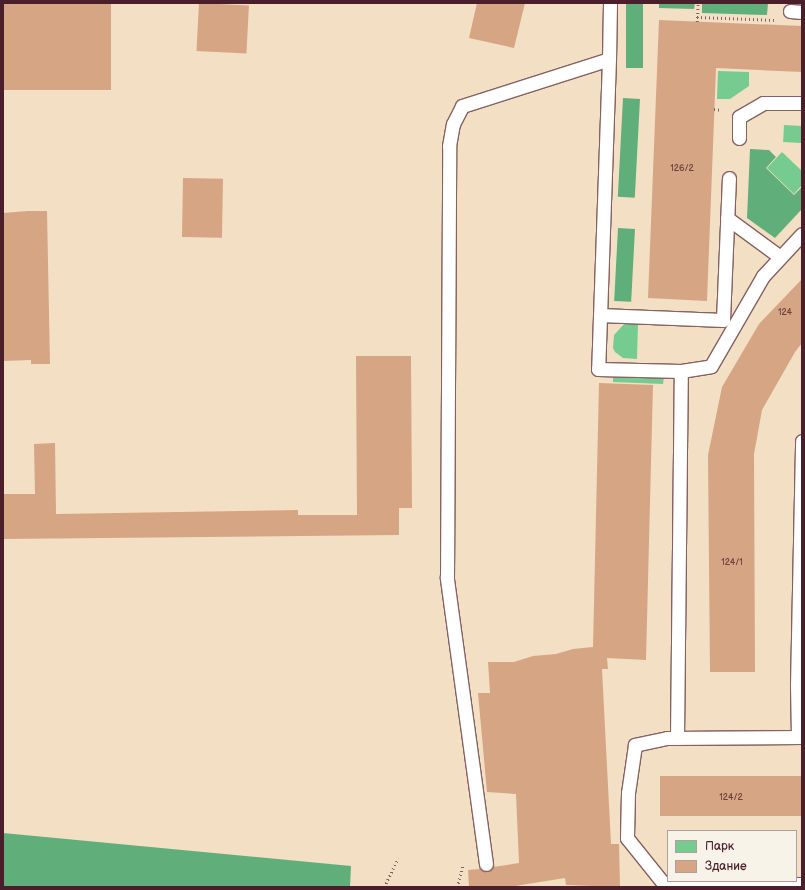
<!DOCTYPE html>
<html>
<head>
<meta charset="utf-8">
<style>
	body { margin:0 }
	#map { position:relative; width:805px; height:890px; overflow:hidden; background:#f3dfc4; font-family:"Balsamiq Sans",sans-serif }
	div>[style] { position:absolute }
	.green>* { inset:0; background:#75cb90; transform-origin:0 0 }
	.forest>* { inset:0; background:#60af7a; transform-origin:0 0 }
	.building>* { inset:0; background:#d6a583; transform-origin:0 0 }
	.path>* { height:2.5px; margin-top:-1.25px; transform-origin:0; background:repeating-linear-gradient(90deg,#856261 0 1px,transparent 0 4px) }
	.roads { filter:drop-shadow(1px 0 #856261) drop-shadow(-1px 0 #856261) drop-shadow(0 1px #856261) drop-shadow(0 -1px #856261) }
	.lane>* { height:13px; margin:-6.5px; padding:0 6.5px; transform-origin:6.5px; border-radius:6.5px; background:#fff }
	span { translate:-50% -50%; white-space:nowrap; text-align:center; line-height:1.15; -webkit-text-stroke:3px #f7f3e8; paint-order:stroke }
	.number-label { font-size:9px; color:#6d4041 }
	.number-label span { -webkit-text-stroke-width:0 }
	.frame { position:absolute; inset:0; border:4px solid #4a1f2b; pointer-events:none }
	.legend { position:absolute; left:667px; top:830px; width:130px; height:52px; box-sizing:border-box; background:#f7f3e8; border:1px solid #b29e9c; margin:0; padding:5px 7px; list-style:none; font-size:12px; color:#4a1f2b }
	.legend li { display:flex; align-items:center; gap:8px; height:20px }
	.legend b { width:20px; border:1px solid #b29e9c }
</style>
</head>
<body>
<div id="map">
	<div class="green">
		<div style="clip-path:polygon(718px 71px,749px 72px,749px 86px,730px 99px,717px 99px)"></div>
		<div style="left:784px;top:125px;width:18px;height:17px;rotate:3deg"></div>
		<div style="clip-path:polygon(782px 152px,802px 171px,802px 185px,794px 194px,767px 168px)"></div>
		<div style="clip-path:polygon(626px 322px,638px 323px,637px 359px,623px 358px,615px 352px,613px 348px,614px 335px)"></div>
		<div style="clip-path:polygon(613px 376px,664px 377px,663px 384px,613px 382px)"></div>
	</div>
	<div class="forest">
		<div style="left:626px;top:3px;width:17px;height:65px"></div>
		<div style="clip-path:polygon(659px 3px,695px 3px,694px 9px,659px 8px)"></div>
		<div style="clip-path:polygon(702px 3px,768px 3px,767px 15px,702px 13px)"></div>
		<div style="left:623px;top:98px;width:17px;height:99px;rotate:3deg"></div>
		<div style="clip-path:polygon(750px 149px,769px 150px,776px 157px,766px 168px,794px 195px,802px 187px,802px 209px,775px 238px,747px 218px)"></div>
		<div style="left:618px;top:228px;width:17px;height:73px;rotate:3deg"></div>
		<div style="clip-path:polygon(3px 833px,351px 866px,350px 887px,3px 887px)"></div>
	</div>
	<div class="building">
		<div style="left:3px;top:3px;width:108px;height:87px"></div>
		<div style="left:199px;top:3px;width:50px;height:48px;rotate:3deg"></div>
		<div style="clip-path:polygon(477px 3px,525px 3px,514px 48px,469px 38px)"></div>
		<div style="clip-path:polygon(659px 20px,802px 26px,802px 72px,716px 68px,707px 301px,648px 298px)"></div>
		<div style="left:183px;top:178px;width:40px;height:59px;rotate:1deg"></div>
		<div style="clip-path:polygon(28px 211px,47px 211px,50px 364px,31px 364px,31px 360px,3px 361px,3px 213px)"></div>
		<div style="clip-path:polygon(802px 279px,802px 343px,795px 352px,762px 410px,754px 454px,755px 672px,710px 672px,708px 455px,722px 387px,759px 324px)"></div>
		<div style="clip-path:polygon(356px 356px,411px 356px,412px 508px,399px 508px,399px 535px,3px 539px,3px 494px,35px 494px,34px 444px,55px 443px,56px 514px,298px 510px,298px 515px,357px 515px)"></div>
		<div style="clip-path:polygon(599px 383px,653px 385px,646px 660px,607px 658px,608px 669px,602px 669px,611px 844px,619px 844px,620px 887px,566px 885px,565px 878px,509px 887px,469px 887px,468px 870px,480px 869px,487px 872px,493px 867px,519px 863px,516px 794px,487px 792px,478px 693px,490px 693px,488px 662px,514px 662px,533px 656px,556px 654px,573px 649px,593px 647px)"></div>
		<div style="left:802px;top:776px;width:40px;height:142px;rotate:90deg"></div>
	</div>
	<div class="path">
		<div style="left:697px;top:17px;width:77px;rotate:2.2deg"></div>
		<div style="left:697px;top:22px;width:19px;rotate:-87deg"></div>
		<div style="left:714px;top:109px;width:8px;rotate:7deg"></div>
		<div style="left:384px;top:887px;width:32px;rotate:-64deg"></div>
		<div style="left:457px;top:887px;width:23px;rotate:-75deg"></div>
	</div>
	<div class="roads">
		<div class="lane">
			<div style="left:610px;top:3px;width:56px;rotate:91deg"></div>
			<div style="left:609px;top:59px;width:310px;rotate:92deg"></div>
			<div style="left:598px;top:369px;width:83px;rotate:1.4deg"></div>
			<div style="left:681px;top:371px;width:30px;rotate:-9deg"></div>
			<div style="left:711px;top:366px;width:104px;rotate:-60deg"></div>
			<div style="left:763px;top:276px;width:57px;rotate:-47.1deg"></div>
			<div style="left:790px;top:11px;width:12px;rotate:5deg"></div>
			<div style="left:739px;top:138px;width:21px;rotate:-90deg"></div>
			<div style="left:739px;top:117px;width:28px;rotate:-30deg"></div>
			<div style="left:763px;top:103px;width:39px"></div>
			<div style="left:727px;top:218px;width:66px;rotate:36.3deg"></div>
			<div style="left:600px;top:315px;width:123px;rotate:2.3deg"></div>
			<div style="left:723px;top:320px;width:142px;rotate:-87.6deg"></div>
			<div style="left:798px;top:737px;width:52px;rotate:-91.1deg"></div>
			<div style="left:797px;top:685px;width:244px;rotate:-88.8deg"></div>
			<div style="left:802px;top:737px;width:135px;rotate:179.6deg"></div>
			<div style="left:667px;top:738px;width:33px;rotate:168deg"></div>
			<div style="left:635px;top:745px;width:49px;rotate:98.3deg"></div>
			<div style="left:628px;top:793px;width:45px;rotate:91.3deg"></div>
			<div style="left:627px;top:838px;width:58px;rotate:51.3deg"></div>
			<div style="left:663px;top:883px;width:139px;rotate:0.4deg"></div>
			<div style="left:677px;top:738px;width:367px;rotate:-89.4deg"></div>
			<div style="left:486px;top:864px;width:289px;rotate:-97.8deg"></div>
			<div style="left:447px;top:578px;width:432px;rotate:-89.7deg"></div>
			<div style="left:449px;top:146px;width:22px;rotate:-80deg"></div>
			<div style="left:453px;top:124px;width:20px;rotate:-63deg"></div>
			<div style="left:462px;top:106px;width:154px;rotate:-17.7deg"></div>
		</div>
	</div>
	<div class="number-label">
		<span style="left:682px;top:169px">126/2</span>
		<span style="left:785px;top:313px">124</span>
		<span style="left:732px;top:563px">124/1</span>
		<span style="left:731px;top:798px">124/2</span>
	</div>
	<div class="frame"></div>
	<ul class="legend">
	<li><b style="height:11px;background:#75cb90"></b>Парк</li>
	<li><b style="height:11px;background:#d6a583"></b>Здание</li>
	</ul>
</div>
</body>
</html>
